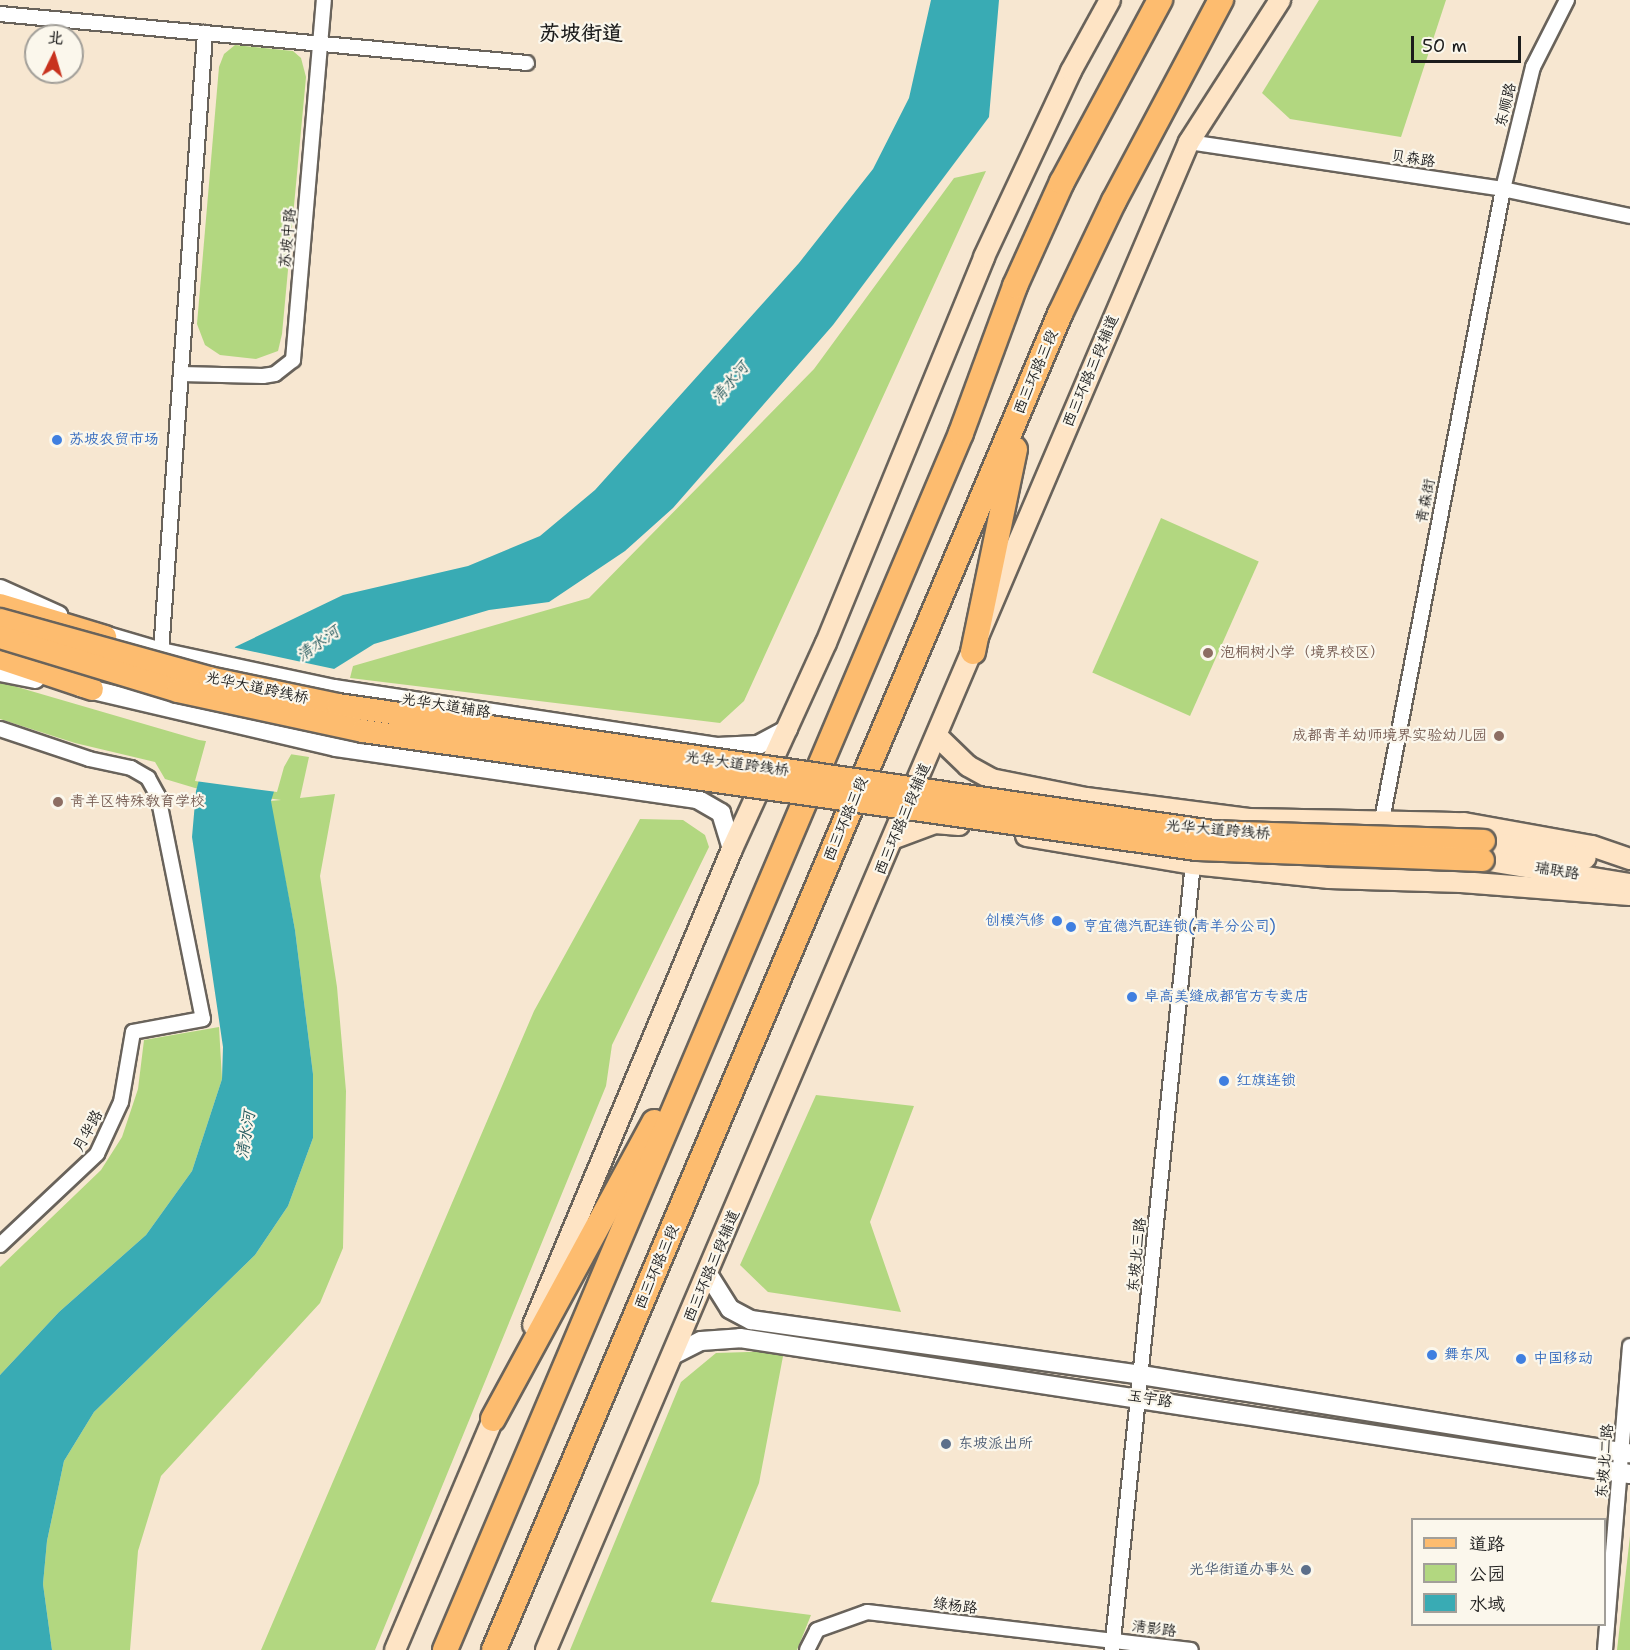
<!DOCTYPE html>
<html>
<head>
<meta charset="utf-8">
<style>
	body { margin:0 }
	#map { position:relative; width:1630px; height:1650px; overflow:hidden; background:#f7e7d1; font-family:"Shantell Sans","LXGW WenKai TC",sans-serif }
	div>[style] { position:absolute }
	.green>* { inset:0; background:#b2d780; transform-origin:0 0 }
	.water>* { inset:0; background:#39abb4 }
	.pier>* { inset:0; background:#f7e7d1 }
	.roads { filter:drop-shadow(2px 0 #69635b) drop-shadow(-2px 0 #69635b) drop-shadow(0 2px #69635b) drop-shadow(0 -2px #69635b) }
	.minor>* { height:14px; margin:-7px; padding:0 7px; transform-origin:7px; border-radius:7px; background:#fff }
	.tertiary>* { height:18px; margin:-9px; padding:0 9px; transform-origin:9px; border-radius:9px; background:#fff }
	.secondary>* { height:20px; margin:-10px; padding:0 10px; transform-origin:10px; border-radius:10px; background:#fee4c5 }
	.primary>* { height:22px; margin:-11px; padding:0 11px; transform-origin:11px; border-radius:11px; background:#fdbc6f }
	.trunk>* { height:24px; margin:-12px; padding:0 12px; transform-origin:12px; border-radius:12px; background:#fdbc6f }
	.bridges { filter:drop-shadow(2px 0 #69635b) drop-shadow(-2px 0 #69635b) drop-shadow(0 2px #69635b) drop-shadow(0 -2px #69635b) }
	.primary-bridge>* { height:22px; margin:-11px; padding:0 11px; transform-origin:11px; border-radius:11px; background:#fdbc6f }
	.dots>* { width:16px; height:16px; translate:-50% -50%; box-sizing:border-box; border:3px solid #fbf7ec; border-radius:50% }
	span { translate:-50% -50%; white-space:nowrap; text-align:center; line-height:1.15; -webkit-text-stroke:4.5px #fbf7ec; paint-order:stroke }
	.street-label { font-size:15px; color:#1c1c1c }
	.shop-label { font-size:15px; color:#366cbe }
	.left { translate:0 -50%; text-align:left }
	.right { translate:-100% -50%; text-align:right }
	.education-label { font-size:15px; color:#785e54 }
	.service-label { font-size:15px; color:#4e5e75 }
	.water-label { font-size:16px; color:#295c60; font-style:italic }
	.district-label { font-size:21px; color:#1c1c1c; font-weight:700 }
	.legend { position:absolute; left:1411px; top:1518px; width:195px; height:108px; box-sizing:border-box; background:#fbf7ec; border:2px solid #a29f99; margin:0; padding:8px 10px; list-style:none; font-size:18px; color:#1c1c1c }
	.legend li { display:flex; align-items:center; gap:12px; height:30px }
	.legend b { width:30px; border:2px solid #a29f99 }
	.north { position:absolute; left:24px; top:24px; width:60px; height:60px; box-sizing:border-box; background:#fbf7ec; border:2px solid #a29f99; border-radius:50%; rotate:5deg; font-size:16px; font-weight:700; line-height:24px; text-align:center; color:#1c1c1c }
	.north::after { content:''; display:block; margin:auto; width:21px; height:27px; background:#c8321e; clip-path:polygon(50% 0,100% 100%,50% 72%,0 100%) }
	.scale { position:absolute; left:1411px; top:36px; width:110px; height:27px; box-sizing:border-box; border:3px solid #1c1c1c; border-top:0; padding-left:8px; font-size:18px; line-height:21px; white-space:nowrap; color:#1c1c1c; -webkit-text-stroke:4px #fbf7ec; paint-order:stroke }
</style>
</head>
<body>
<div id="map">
	<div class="green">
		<div style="clip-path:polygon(1319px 0,1446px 0,1401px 137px,1290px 119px,1262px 93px)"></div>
		<div style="clip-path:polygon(235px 45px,293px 51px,301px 58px,306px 77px,282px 334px,278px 351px,256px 359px,220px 355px,205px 345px,197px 324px,219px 67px,224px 54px)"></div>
		<div style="clip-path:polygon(986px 171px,744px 701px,720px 723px,350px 678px,353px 666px,589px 598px,814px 369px,954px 178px)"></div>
		<div style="left:1161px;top:518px;width:107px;height:169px;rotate:24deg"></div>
		<div style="clip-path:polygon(0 682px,199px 740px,309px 757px,300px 798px,335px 794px,320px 876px,337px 987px,346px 1091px,343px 1248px,320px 1303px,161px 1476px,138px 1551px,130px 1650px,52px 1650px,43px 1584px,47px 1541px,64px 1461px,94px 1412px,255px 1255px,288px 1206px,313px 1138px,313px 1074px,295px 930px,270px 801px,281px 800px,195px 788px,165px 779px,155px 762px,75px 743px,0 719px)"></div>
		<div style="clip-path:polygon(640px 819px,683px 820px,705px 835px,709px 847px,612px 1045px,606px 1086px,375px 1650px,261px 1650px,534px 1011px)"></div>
		<div style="clip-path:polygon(219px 1027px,222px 1079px,192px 1171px,146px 1235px,59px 1312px,0 1375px,0 1267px,101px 1170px,122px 1137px,138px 1089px,144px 1040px)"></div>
		<div style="clip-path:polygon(816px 1095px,914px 1106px,870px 1222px,901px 1312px,768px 1292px,740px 1265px)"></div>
		<div style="clip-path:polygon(784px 1351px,759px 1483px,711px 1602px,811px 1615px,797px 1650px,570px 1650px,681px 1382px,716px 1353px)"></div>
		<div style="clip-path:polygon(1630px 1536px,1630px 1650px,1617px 1650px)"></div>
	</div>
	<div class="water">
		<div style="clip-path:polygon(931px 0,999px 0,989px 117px,833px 325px,673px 508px,625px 551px,549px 602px,489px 610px,374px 644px,334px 669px,282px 766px,271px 801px,295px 930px,313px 1074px,313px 1138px,288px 1206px,255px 1255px,94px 1412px,64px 1461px,47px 1541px,43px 1584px,52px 1650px,0 1650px,0 1375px,59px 1312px,146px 1235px,192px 1171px,222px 1079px,223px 1047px,192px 837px,196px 791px,235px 647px,343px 595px,468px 566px,540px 536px,595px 490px,799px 263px,873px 169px,909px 98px)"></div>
	</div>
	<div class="pier">
		<div style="clip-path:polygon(232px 647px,339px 670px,284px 767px,277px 792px,195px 781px)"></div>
	</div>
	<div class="roads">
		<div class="minor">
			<div style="left:0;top:14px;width:529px;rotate:5.31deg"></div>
			<div style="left:1189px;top:142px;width:317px;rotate:8.5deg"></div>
			<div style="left:1503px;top:189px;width:130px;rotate:12deg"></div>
			<div style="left:181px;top:374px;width:82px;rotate:1.4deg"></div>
			<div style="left:263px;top:376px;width:12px;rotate:-9deg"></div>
			<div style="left:275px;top:374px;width:23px;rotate:-38deg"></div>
			<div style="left:293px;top:360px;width:361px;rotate:-85.1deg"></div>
			<div style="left:161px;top:652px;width:621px;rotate:-85.93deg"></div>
			<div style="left:0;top:729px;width:94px;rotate:18.6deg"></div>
			<div style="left:89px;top:759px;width:43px;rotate:12.1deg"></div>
			<div style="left:131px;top:768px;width:20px;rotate:30deg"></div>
			<div style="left:148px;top:778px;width:21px;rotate:61deg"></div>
			<div style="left:158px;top:796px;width:227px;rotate:78.6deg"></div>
			<div style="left:203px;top:1019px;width:71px;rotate:169.5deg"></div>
			<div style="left:133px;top:1032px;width:71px;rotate:99.7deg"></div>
			<div style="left:121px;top:1102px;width:57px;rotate:114.8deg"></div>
			<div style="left:97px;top:1154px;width:133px;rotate:136.8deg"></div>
			<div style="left:1382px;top:820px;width:642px;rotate:-79.14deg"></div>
			<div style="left:1503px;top:189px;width:126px;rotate:-76.2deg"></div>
			<div style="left:1533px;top:67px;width:75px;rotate:-63.1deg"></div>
			<div style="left:807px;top:1650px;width:22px;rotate:-63deg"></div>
			<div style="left:817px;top:1630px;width:53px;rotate:-19.8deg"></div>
			<div style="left:867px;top:1612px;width:326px;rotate:6.7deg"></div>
			<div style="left:1112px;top:1650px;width:790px;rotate:-84.12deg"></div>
			<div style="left:1605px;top:1650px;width:305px;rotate:-85.3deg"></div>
		</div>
		<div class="tertiary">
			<div style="left:0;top:589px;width:64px;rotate:24.1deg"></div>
			<div style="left:94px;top:632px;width:70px;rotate:16.6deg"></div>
			<div style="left:161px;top:652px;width:177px;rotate:12.1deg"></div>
			<div style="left:334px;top:689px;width:387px;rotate:8.6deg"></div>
			<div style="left:717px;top:747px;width:41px;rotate:-2.8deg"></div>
			<div style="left:758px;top:745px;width:34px;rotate:-28deg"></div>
			<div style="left:0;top:672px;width:36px;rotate:11deg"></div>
			<div style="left:80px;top:687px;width:263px;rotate:13.2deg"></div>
			<div style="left:336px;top:747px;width:365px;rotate:8.2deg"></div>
			<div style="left:697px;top:799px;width:28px;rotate:30deg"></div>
			<div style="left:721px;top:813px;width:38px;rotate:73deg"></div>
			<div style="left:708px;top:1274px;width:41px;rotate:57.8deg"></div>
			<div style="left:730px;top:1309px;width:24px;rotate:28deg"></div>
			<div style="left:751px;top:1320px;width:394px;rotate:8deg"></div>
			<div style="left:1141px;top:1375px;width:495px;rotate:9.1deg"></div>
			<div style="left:673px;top:1355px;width:31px;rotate:-27deg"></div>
			<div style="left:701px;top:1341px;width:39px;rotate:-4deg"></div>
			<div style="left:740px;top:1338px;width:900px;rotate:8.69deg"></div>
		</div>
		<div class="secondary">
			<div style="left:938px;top:737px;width:42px;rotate:44deg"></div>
			<div style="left:968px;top:766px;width:26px;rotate:29deg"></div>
			<div style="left:991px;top:779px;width:97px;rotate:11.3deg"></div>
			<div style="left:1086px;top:798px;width:164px;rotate:7.3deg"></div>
			<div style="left:1249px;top:819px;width:215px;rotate:1.1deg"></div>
			<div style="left:1464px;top:823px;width:130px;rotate:10.2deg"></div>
			<div style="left:1592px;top:846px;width:40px;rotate:18.9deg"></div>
			<div style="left:1026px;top:836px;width:169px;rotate:9.5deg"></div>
			<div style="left:1193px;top:864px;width:137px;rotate:5.9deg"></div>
			<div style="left:1329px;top:878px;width:132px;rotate:1.7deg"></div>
			<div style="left:1461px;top:882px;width:169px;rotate:4.4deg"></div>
			<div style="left:895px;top:838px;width:43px;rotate:-20.6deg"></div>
			<div style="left:935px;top:823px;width:24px;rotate:5deg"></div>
			<div style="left:1484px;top:841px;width:103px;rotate:9.5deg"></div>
			<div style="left:1483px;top:860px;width:149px;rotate:9.3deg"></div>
			<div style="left:533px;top:1325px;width:516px;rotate:-67.31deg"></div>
			<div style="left:732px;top:849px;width:226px;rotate:-65.5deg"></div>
			<div style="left:826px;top:643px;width:417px;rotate:-67.7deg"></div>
			<div style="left:984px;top:257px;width:205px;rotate:-64.9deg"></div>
			<div style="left:1071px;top:71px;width:81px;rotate:-61.2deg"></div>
			<div style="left:395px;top:1650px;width:266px;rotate:-67deg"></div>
			<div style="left:546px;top:1650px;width:1639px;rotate:-66.91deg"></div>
			<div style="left:1189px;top:142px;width:169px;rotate:-57.3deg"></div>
		</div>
		<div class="primary">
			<div style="left:0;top:605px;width:110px;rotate:16.9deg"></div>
			<div style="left:0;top:658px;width:97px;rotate:18.6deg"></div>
		</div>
		<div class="trunk">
			<div style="left:973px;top:652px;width:207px;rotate:-78.3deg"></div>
			<div style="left:493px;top:1419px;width:338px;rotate:-61.5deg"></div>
			<div style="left:445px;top:1650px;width:1322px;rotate:-67.02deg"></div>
			<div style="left:961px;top:433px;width:157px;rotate:-69.8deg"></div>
			<div style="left:1015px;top:286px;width:114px;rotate:-65.7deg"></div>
			<div style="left:1062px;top:182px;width:207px;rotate:-61.7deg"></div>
			<div style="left:494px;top:1650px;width:1451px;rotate:-67.04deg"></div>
			<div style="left:1060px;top:314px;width:125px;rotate:-64.5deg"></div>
			<div style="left:1114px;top:201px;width:228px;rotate:-62deg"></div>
		</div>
	</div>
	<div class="bridges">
		<div class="primary-bridge">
			<div style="left:0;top:620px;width:217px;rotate:15.5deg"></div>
			<div style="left:209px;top:678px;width:132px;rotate:11.8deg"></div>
			<div style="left:338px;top:705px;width:884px;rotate:8.26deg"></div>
			<div style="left:1213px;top:832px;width:271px;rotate:1.9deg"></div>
			<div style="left:0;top:637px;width:186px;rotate:16.9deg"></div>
			<div style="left:178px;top:691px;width:189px;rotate:12.2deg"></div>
			<div style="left:363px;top:731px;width:841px;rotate:8.06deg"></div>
			<div style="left:1196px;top:849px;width:287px;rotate:2.2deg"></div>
		</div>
	</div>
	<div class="dots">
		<div style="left:57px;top:440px;background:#3f7fe0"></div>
		<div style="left:1208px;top:653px;background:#8d6e63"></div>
		<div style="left:1499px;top:736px;background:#8d6e63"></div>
		<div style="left:58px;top:802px;background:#8d6e63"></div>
		<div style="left:1057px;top:921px;background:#3f7fe0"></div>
		<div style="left:1071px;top:927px;background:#3f7fe0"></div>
		<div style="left:1132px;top:997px;background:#3f7fe0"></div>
		<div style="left:1224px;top:1081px;background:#3f7fe0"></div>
		<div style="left:1432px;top:1355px;background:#3f7fe0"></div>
		<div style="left:1521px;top:1359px;background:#3f7fe0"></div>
		<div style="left:946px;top:1444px;background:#5c6f8a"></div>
		<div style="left:1306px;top:1570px;background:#5c6f8a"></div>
	</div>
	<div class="street-label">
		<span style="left:1506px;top:105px;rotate:-76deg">东顺路</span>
		<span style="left:1413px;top:159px;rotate:8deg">贝森路</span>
		<span style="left:288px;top:238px;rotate:-85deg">苏坡中路</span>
		<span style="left:1091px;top:371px;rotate:-67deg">西三环路三段辅道</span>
		<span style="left:1036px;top:372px;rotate:-67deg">西三环路三段</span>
		<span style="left:1426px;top:501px;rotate:-79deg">青森街</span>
		<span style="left:257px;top:688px;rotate:12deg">光华大道跨线桥</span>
		<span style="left:446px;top:706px;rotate:9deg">光华大道辅路</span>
		<span style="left:737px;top:764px;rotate:8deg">光华大道跨线桥</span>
		<span style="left:846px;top:819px;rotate:-67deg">西三环路三段</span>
		<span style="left:903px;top:819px;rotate:-67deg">西三环路三段辅道</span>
		<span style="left:1218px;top:830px;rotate:5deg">光华大道跨线桥</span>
		<span style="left:1557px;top:871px;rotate:9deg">瑞联路</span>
		<span style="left:88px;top:1131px;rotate:-61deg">月华路</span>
		<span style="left:1137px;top:1255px;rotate:-84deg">东坡北三路</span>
		<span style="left:712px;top:1266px;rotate:-67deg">西三环路三段辅道</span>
		<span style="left:657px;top:1267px;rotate:-67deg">西三环路三段</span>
		<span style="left:1150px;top:1399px;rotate:9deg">玉宇路</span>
		<span style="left:1605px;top:1461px;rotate:-85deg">东坡北二路</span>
		<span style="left:955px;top:1606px;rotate:7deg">绿杨路</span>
		<span style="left:1154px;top:1629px;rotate:7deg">清影路</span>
	</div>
	<div class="shop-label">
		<span class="left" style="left:69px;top:440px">苏坡农贸市场</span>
		<span class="right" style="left:1045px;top:921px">创模汽修</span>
		<span class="left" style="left:1083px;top:927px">亨宜德汽配连锁(青羊分公司)</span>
		<span class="left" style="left:1144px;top:997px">卓高美缝成都官方专卖店</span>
		<span class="left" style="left:1236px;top:1081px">红旗连锁</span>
		<span class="left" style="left:1444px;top:1355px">舞东风</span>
		<span class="left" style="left:1533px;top:1359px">中国移动</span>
	</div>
	<div class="education-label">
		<span class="left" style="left:1220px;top:653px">泡桐树小学（境界校区）</span>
		<span class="right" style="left:1487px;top:736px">成都青羊幼师境界实验幼儿园</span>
		<span class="left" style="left:70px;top:802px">青羊区特殊教育学校</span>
	</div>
	<div class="service-label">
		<span class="left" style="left:958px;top:1444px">东坡派出所</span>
		<span class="right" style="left:1294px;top:1570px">光华街道办事处</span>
	</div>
	<div class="water-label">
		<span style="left:730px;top:383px;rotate:-50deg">清水河</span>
		<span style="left:318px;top:644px;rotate:-36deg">清水河</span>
		<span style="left:246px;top:1135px;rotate:-81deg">清水河</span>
	</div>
	<div class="district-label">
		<span style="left:581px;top:33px">苏坡街道</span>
	</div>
	<ul class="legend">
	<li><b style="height:8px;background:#fdbc6f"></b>道路</li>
	<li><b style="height:16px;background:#b2d780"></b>公园</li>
	<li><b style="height:16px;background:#39abb4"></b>水域</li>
	</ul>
	<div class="north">北</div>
	<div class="scale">50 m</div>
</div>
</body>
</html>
